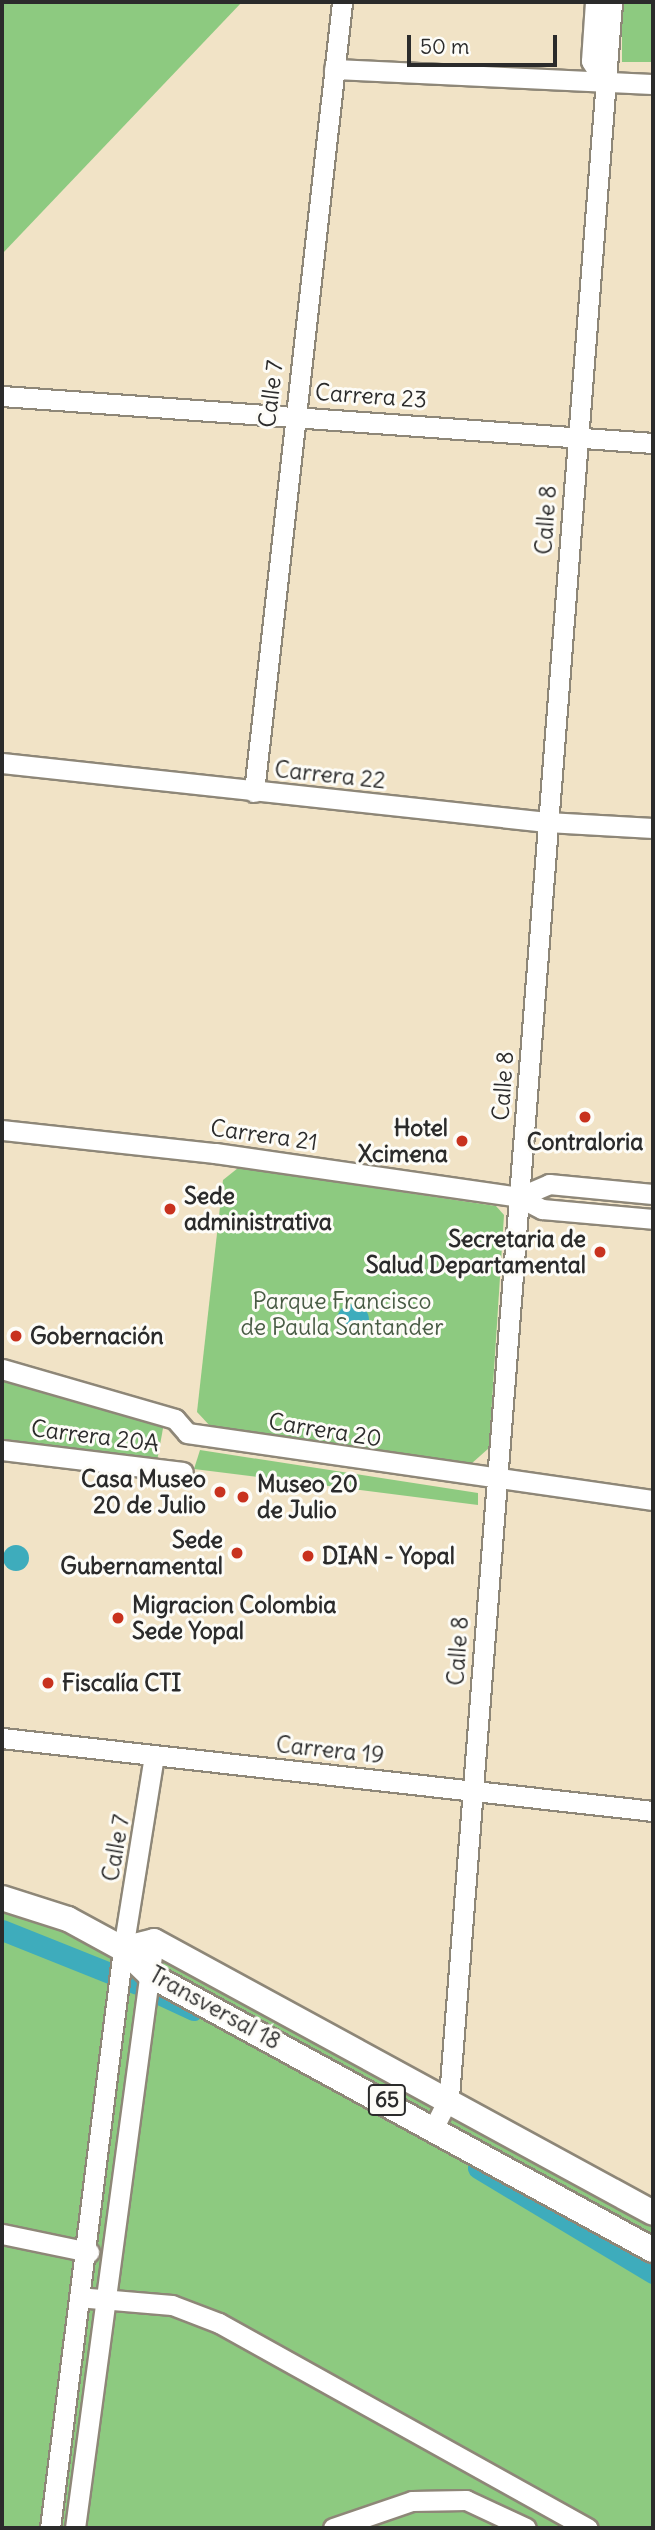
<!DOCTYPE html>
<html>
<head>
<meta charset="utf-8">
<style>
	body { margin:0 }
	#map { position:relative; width:655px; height:2530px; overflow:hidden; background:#f1e3c6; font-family:Delius,sans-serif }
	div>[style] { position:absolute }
	.green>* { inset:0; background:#8dca80; transform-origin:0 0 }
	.water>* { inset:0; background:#3eacbc }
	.round { border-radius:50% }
	.canal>* { height:21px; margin:-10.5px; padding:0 10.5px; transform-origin:10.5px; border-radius:10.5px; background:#3eacbc }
	.roads { filter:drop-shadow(2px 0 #8e8778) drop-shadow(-2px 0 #8e8778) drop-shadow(0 2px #8e8778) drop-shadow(0 -2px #8e8778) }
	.minor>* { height:19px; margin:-9.5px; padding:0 9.5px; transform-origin:9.5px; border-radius:9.5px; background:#fff }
	.major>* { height:24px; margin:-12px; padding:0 12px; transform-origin:12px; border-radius:12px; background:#fff }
	.dots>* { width:19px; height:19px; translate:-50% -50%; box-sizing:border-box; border:4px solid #fdfcf7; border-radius:50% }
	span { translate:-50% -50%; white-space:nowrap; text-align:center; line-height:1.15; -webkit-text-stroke:6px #fdfcf7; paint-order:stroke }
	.shield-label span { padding:2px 5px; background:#fdfcf7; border:2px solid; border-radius:5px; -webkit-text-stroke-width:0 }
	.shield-label { font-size:21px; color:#2b2b2b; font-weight:700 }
	.street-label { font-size:23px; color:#2b2b2b }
	.poi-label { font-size:23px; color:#2b2b2b; font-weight:700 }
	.right { translate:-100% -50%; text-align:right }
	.left { translate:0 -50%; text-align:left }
	.park-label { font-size:23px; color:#485b44 }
	.frame { position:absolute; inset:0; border:4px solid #2b2b2b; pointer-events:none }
	.scale { position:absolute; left:407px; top:35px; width:150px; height:32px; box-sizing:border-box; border:4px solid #2b2b2b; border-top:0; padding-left:9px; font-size:21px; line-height:24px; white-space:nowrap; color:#2b2b2b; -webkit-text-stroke:5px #fdfcf7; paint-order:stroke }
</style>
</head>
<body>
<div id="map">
	<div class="green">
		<div style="clip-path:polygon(2px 2px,242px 2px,2px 254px)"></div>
		<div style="left:622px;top:2px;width:31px;height:60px"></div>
		<div style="clip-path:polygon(238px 1168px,496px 1206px,504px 1215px,489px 1448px,471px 1464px,211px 1427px,197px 1412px,223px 1180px)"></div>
		<div style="clip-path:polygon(2px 1375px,164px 1423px,157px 1461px,2px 1442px)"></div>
		<div style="clip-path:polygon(200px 1450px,478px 1493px,478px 1505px,194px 1469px)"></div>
		<div style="clip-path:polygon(2px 1886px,158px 1948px,653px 2219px,653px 2528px,2px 2528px)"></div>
	</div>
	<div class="water">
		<div class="round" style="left:337px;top:1304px;width:32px;height:32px"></div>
		<div class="round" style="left:3px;top:1545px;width:26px;height:26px"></div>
	</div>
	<div class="canal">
		<div style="left:2px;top:1930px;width:145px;rotate:21.8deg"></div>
		<div style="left:159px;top:1994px;width:38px;rotate:25deg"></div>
		<div style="left:478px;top:2168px;width:204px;rotate:31deg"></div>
	</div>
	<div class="roads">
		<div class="minor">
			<div style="left:595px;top:2px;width:59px;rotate:93.9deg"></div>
			<div style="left:591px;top:61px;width:20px;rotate:57deg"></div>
			<div style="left:334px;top:69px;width:319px;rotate:2.7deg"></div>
			<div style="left:2px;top:396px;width:653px;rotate:4.13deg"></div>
			<div style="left:2px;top:763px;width:548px;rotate:6.18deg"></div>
			<div style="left:547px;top:822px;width:106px;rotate:3.2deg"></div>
			<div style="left:254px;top:792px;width:795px;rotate:-83.64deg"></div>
			<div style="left:2px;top:1130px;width:214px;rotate:6.2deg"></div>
			<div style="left:215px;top:1153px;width:307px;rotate:8.2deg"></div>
			<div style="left:519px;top:1197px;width:26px;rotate:28deg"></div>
			<div style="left:542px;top:1209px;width:111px;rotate:5.1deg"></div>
			<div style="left:519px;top:1197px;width:33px;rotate:-23deg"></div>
			<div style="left:549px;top:1184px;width:104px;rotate:5.5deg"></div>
			<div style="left:2px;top:1369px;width:180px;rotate:16.1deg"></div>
			<div style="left:175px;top:1419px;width:18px;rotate:49deg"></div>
			<div style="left:187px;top:1433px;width:471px;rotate:8.2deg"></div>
			<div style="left:2px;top:1450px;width:182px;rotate:6.9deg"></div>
			<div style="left:2px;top:1738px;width:655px;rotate:6.4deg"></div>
			<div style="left:435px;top:2125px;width:31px;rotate:-63deg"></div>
			<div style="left:449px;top:2097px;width:2101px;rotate:-85.55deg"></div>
			<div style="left:2px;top:2234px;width:89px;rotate:11.7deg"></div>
			<div style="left:89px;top:2298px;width:83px;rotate:4.8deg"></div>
			<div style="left:172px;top:2305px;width:50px;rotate:21deg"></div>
			<div style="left:219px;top:2323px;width:422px;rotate:29.1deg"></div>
			<div style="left:50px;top:2528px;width:584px;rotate:-82.81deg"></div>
			<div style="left:123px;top:1949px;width:195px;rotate:-80.9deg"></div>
			<div style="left:75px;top:2528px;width:592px;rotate:-82.34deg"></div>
			<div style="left:333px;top:2528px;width:83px;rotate:-18.9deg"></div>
			<div style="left:412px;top:2501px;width:54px;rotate:-1.1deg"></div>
			<div style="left:466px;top:2500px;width:66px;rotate:25deg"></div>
		</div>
		<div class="major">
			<div style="left:2px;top:1898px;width:69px;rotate:17.7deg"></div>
			<div style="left:68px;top:1919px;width:63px;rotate:28.6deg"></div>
			<div style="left:123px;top:1949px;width:37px;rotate:44deg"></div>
			<div style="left:150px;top:1975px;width:573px;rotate:28.67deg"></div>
			<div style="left:123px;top:1949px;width:32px;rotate:-14deg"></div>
			<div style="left:154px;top:1941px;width:568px;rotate:28.59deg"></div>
		</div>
	</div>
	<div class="dots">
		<div style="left:585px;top:1117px;background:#c8321e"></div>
		<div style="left:462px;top:1141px;background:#c8321e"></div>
		<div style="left:170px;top:1209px;background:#c8321e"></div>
		<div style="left:600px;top:1252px;background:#c8321e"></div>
		<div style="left:16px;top:1336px;background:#c8321e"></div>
		<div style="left:220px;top:1492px;background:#c8321e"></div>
		<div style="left:243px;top:1497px;background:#c8321e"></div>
		<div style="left:237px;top:1553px;background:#c8321e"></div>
		<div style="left:308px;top:1556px;background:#c8321e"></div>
		<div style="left:118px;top:1618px;background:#c8321e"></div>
		<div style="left:48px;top:1683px;background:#c8321e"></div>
	</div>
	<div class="shield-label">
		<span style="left:387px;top:2100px">65</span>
	</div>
	<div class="street-label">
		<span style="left:271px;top:394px;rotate:-83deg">Calle 7</span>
		<span style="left:371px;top:396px;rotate:4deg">Carrera 23</span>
		<span style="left:546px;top:520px;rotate:-86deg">Calle 8</span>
		<span style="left:330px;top:775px;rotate:6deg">Carrera 22</span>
		<span style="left:503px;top:1086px;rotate:-86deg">Calle 8</span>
		<span style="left:264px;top:1135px;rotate:8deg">Carrera 21</span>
		<span style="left:325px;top:1430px;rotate:9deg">Carrera 20</span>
		<span style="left:95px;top:1436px;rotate:7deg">Carrera 20A</span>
		<span style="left:458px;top:1651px;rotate:-86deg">Calle 8</span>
		<span style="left:330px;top:1750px;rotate:6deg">Carrera 19</span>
		<span style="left:116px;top:1848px;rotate:-80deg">Calle 7</span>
		<span style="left:215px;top:2008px;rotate:29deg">Transversal 18</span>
	</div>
	<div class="poi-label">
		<span class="right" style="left:448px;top:1141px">Hotel<br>Xcimena</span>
		<span style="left:585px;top:1142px">Contraloria</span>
		<span class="left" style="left:184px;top:1209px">Sede<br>administrativa</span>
		<span class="right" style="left:586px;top:1252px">Secretaria de<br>Salud Departamental</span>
		<span class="left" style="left:30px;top:1336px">Gobernación</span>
		<span class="right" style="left:206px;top:1492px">Casa Museo<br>20 de Julio</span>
		<span class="left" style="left:257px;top:1497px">Museo 20<br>de Julio</span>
		<span class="right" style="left:223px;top:1553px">Sede<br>Gubernamental</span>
		<span class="left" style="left:322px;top:1556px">DIAN - Yopal</span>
		<span class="left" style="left:132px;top:1618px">Migracion Colombia<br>Sede Yopal</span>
		<span class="left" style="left:62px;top:1683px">Fiscalía CTI</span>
	</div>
	<div class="park-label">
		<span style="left:342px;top:1314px">Parque Francisco<br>de Paula Santander</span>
	</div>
	<div class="frame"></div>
	<div class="scale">50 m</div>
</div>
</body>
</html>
